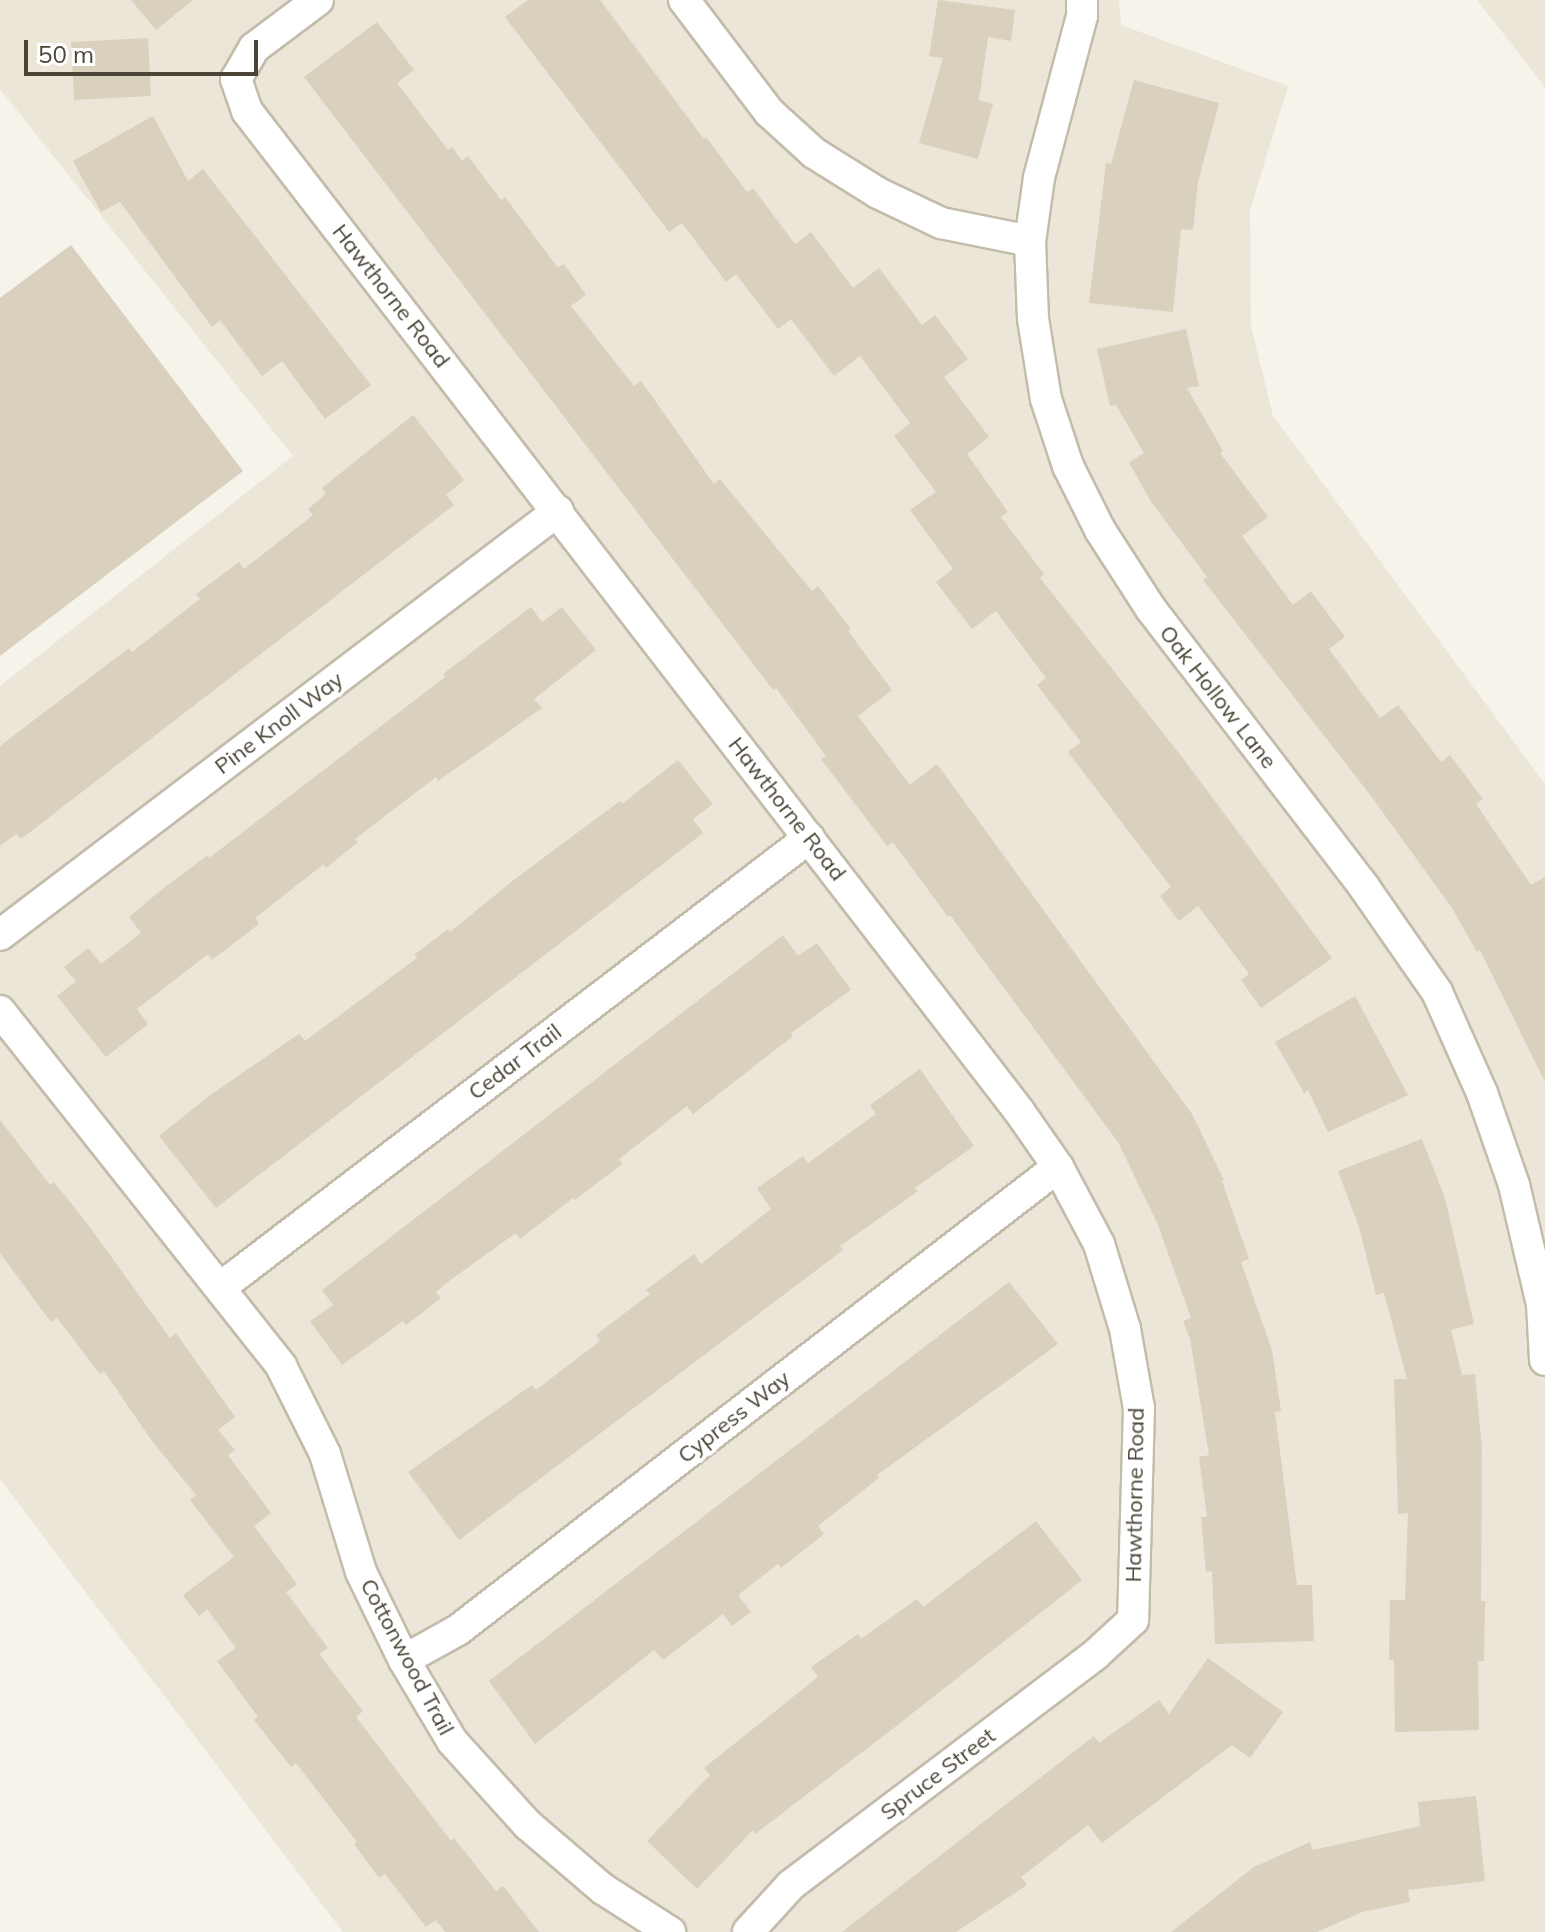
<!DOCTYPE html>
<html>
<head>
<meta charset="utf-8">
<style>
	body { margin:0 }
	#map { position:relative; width:1545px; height:1932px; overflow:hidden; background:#f6f3ea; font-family:Mulish,sans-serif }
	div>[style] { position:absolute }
	.residential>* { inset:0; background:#ebe6d7 }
	.building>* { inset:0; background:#d9d0be; transform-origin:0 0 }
	.roads { filter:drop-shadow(2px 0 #c3bcab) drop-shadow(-2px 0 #c3bcab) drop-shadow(0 2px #c3bcab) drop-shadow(0 -2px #c3bcab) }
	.minor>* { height:30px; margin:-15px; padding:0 15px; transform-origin:15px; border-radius:15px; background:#fff }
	span { translate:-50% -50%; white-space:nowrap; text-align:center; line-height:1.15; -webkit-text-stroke:7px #fff; paint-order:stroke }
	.street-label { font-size:22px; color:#4b4537 }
	.scale { position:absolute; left:24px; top:40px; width:234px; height:36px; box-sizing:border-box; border:4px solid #4b4537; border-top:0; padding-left:10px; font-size:24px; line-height:28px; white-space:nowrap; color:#4b4537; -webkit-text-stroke:6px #fff; paint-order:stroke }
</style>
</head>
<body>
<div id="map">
	<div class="residential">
		<div style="clip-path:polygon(0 0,1119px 0,1121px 25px,1288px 86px,1250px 210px,1251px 326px,1273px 416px,1545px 784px,1545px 1932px,343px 1932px,0 1479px,0 686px,293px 456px,0 89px)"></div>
		<div style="clip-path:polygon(1477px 0,1545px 0,1545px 87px)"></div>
	</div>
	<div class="building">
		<div style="clip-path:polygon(131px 0,193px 0,156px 30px)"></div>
		<div style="clip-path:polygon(528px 0,600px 0,704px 139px,706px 137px,747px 192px,753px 188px,795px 244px,811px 232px,853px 288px,879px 268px,922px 325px,935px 315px,968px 359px,944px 377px,989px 437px,967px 454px,1008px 512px,1001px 517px,1044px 574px,1040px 578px,1182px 757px,1332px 958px,1261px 1008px,1241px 980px,1249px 974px,1198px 906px,1179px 921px,1160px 896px,1171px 887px,1068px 752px,1081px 742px,1037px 685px,1046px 678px,996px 611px,972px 629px,936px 582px,953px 569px,910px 510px,936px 492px,894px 436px,910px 423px,860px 356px,834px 376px,791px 319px,778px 329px,736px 274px,726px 282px,682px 223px,669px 232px,505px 17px)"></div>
		<div style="clip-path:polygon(938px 0,1015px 10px,1011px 41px,988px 37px,979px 100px,993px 104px,978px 159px,919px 143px,943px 58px,929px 56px)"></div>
		<div style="clip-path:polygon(377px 22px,414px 70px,397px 83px,448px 150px,452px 147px,462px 161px,468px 156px,501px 200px,505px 197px,558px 268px,564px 264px,586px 295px,571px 306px,634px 386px,641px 381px,714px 484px,720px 479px,812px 591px,818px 586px,851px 629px,848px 631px,892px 690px,858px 716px,910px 785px,937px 764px,1192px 1114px,1224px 1180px,1222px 1181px,1249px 1259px,1241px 1262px,1272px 1350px,1281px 1411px,1275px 1412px,1297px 1585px,1312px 1585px,1314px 1641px,1215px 1644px,1212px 1571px,1206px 1572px,1201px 1517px,1207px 1517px,1199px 1457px,1209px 1455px,1190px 1339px,1183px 1321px,1191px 1318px,1158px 1225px,1118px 1142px,950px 915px,948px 917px,893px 842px,887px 846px,821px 759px,826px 756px,776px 688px,773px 690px,754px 665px,304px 77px)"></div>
		<div style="left:148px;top:38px;width:58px;height:77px;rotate:87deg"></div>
		<div style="clip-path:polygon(1134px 80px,1219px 103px,1198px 182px,1193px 230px,1181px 229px,1173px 312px,1089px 303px,1106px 163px,1111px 164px)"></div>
		<div style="clip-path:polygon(153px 116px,188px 181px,203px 169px,371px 385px,325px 419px,282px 361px,262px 376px,220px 320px,212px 327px,120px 202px,101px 212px,73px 161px)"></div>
		<div style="clip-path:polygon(71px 245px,243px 471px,0 656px,0 298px)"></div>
		<div style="clip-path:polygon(1186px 329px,1199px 386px,1187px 388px,1223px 451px,1220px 453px,1268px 517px,1242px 536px,1293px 605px,1311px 591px,1345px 637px,1329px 649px,1380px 718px,1398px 705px,1441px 762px,1450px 755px,1483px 799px,1476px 804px,1531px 885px,1545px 877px,1545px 1082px,1480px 950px,1477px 952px,1452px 908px,1371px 796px,1203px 580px,1207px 577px,1150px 500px,1129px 462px,1144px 453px,1116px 405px,1110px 406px,1097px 349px)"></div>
		<div style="clip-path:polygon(413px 415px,464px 480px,446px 495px,454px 505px,21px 839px,16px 834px,0 846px,0 746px,129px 648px,132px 652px,200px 599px,196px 594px,239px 562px,244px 569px,313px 515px,308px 509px,326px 494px,322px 488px)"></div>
		<div style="clip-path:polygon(531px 607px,542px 622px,562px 607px,596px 650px,534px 699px,542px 708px,438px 781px,436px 777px,355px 839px,358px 842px,326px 868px,324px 864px,255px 918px,259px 924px,212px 960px,208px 954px,137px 1009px,148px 1024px,106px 1057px,57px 996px,76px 981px,64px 967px,88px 948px,101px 964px,141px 933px,129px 917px,160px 891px,208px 855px,209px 858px,445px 677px,443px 674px)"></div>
		<div style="clip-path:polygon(678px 760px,713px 804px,693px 819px,703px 833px,216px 1208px,159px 1136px,209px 1096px,299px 1034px,305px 1041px,417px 958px,414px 955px,448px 929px,450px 932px,515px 879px,620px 801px,622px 804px)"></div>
		<div style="clip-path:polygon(783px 935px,798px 956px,817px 943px,851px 990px,791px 1033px,793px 1036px,693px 1114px,687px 1106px,619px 1159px,622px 1164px,575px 1200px,573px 1198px,520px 1239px,516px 1233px,449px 1281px,436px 1292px,441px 1298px,406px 1325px,403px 1321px,342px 1365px,310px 1321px,333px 1305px,322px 1290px)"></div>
		<div style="clip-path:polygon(1355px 996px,1408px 1095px,1328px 1132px,1308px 1090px,1304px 1093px,1275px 1042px)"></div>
		<div style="clip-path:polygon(920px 1069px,974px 1146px,915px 1188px,918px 1191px,840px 1246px,843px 1250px,459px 1540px,408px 1472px,532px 1385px,536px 1390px,600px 1341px,596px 1335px,650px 1294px,646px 1290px,694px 1254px,701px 1264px,771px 1209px,757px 1188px,803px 1156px,808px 1163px,876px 1114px,870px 1105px)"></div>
		<div style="clip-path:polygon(0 1120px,50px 1185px,54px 1182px,86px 1222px,170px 1338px,176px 1333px,235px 1417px,218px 1430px,235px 1450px,228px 1455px,271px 1513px,254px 1526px,297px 1584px,286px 1592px,328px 1648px,319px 1654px,363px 1711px,356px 1717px,451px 1841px,454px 1838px,496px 1891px,503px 1886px,539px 1932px,445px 1932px,436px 1920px,426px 1927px,385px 1874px,379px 1878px,354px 1844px,357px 1842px,296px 1763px,291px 1767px,254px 1720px,258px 1717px,217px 1661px,236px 1648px,207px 1609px,199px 1616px,183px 1595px,234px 1557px,190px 1500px,196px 1495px,152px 1441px,104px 1371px,100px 1374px,57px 1318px,51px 1322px,0 1253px)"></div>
		<div style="clip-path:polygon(1422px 1139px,1445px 1198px,1474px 1324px,1451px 1330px,1462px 1375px,1475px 1374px,1482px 1449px,1481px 1601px,1485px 1601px,1484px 1661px,1478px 1661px,1479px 1730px,1395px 1732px,1394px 1660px,1389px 1660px,1390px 1600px,1405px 1600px,1408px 1513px,1398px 1514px,1394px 1379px,1407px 1379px,1384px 1293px,1376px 1295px,1359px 1227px,1338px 1171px)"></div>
		<div style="clip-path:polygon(1009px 1282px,1058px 1344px,877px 1475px,879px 1478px,818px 1526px,824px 1534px,781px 1568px,778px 1564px,738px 1595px,751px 1612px,732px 1626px,723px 1614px,663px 1660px,654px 1650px,535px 1744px,489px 1681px)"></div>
		<div style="clip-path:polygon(1036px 1521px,1082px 1580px,895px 1727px,755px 1834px,753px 1830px,697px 1889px,647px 1841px,710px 1775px,704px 1768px,818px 1677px,811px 1667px,858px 1634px,861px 1639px,917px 1599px,923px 1607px)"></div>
		<div style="clip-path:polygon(1208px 1658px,1283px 1712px,1250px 1758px,1232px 1745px,1102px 1843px,1088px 1825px,1021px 1877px,1027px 1885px,956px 1932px,842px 1932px,1094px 1736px,1099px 1743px,1159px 1700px,1169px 1714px)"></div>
		<div style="clip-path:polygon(1476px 1796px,1485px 1881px,1408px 1890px,1410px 1902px,1362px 1912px,1317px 1932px,1171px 1932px,1254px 1867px,1310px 1842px,1313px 1850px,1420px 1826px,1418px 1802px)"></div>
	</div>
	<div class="roads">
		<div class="minor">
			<div style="left:318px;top:0;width:80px;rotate:143.1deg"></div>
			<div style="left:254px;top:48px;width:36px;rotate:120deg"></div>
			<div style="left:236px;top:79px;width:34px;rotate:71deg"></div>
			<div style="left:247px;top:111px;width:1263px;rotate:52.33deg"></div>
			<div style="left:1019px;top:1111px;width:68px;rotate:55.1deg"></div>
			<div style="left:1058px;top:1167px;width:87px;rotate:62deg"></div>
			<div style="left:1099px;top:1244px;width:89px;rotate:73deg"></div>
			<div style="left:1125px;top:1329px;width:80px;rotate:80deg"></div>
			<div style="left:1139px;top:1408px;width:212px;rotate:91.6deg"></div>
			<div style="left:1133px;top:1620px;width:52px;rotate:137.4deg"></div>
			<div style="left:1095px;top:1655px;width:381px;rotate:142.9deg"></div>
			<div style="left:791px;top:1885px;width:64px;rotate:132.5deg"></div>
			<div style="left:684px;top:0;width:141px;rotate:52.8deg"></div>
			<div style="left:769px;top:112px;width:61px;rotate:42.3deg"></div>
			<div style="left:814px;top:153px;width:75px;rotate:32deg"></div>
			<div style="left:878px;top:193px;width:70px;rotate:25.5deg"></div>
			<div style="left:941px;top:223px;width:91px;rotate:11.4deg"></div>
			<div style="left:1082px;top:0;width:16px;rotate:90deg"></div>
			<div style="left:1082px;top:16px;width:168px;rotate:104.9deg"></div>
			<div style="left:1039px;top:178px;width:64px;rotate:98.1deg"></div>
			<div style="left:1030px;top:241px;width:78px;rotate:87.8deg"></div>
			<div style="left:1033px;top:319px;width:81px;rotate:80.8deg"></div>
			<div style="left:1046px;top:399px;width:71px;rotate:71.8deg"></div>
			<div style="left:1068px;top:466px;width:72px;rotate:63.4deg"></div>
			<div style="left:1100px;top:530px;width:94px;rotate:57.2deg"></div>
			<div style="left:1151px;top:609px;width:350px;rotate:52.5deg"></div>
			<div style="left:1364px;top:887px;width:128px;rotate:55.2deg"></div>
			<div style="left:1437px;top:992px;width:111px;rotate:66deg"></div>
			<div style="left:1482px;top:1093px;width:97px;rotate:70.8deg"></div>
			<div style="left:1514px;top:1185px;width:122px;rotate:76.8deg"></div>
			<div style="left:1542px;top:1304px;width:56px;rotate:86.9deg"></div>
			<div style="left:0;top:935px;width:701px;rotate:-37.23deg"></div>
			<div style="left:0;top:1011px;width:453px;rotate:51.6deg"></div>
			<div style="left:281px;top:1366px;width:98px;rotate:63.4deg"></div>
			<div style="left:325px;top:1454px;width:123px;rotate:73deg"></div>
			<div style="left:361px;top:1572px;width:98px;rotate:64deg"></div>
			<div style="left:404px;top:1660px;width:94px;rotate:59.3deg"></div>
			<div style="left:452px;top:1741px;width:113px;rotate:47.9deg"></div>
			<div style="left:528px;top:1825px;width:99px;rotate:40.5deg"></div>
			<div style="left:603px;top:1889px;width:80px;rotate:32.7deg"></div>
			<div style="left:221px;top:1287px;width:740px;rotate:-37.37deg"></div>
			<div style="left:404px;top:1660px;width:62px;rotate:-29.1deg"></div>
			<div style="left:458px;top:1630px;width:758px;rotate:-37.66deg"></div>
		</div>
	</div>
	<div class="street-label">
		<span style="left:391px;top:296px;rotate:52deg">Hawthorne Road</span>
		<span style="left:1218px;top:697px;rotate:52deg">Oak Hollow Lane</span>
		<span style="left:279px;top:723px;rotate:-37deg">Pine Knoll Way</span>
		<span style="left:787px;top:809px;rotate:52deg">Hawthorne Road</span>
		<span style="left:515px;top:1062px;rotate:-37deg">Cedar Trail</span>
		<span style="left:734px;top:1417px;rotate:-38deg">Cypress Way</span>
		<span style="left:1135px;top:1495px;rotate:-89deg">Hawthorne Road</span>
		<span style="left:407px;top:1657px;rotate:62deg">Cottonwood Trail</span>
		<span style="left:938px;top:1774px;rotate:-37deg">Spruce Street</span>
	</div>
	<div class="scale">50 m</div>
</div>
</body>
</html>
